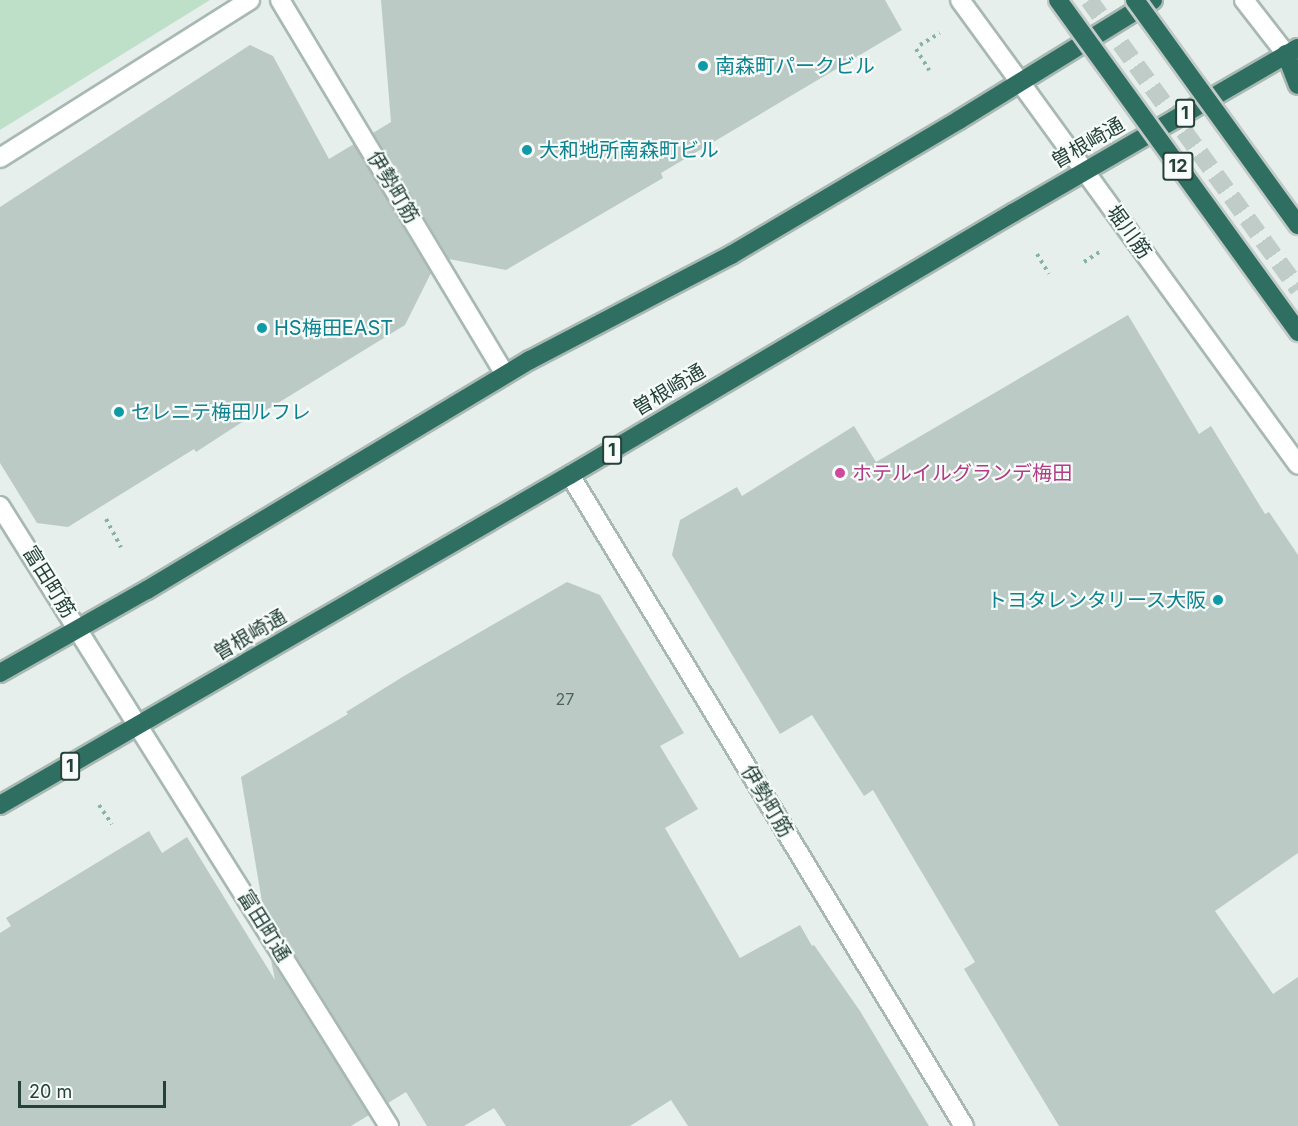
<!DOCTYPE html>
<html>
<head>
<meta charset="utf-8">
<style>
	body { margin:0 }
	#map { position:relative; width:1298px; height:1126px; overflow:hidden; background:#e6efeb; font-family:Inter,"Noto Sans JP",sans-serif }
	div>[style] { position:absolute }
	.green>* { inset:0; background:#bfe0c8 }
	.building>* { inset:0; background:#bbcac4 }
	.secondary-tunnel>* { height:18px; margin-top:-9px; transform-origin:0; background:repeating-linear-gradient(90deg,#bfccc8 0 18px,transparent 0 27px) }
	.path>* { height:4px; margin-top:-2px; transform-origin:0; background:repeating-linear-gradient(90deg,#86b3a5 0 3px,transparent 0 7.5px) }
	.roads { filter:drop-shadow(2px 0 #a8b8b2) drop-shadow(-2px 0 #a8b8b2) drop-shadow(0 2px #a8b8b2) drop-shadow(0 -2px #a8b8b2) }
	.street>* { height:18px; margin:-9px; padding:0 9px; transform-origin:9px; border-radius:9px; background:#fff }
	.secondary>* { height:18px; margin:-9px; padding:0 9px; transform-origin:9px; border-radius:9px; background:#fff }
	.highway>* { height:18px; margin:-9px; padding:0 9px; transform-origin:9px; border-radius:9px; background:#2f6f62 }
	.bridges { filter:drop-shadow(2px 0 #c2cac8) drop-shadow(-2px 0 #c2cac8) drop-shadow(0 2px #c2cac8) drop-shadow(0 -2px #c2cac8) }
	.highway-bridge>* { height:18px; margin:-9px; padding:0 9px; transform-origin:9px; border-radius:9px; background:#2f6f62 }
	.dots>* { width:16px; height:16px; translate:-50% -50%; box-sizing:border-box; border:3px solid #f7fbf9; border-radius:50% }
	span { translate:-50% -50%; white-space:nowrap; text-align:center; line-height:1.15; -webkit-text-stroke:4.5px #f7fbf9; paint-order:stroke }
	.number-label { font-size:16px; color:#4a645c }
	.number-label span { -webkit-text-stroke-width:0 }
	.shield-label span { padding:2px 4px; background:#f7fbf9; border:2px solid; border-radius:4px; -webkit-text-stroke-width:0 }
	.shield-label { font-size:18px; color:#24423a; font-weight:700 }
	.culture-label { font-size:20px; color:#0d838f }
	.left { translate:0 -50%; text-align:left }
	.right { translate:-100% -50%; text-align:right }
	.street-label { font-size:20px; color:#24423a }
	.hotel-label { font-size:20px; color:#b23c85 }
	.scale { position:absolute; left:18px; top:1081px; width:148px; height:27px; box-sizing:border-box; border:3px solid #24423a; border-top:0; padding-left:8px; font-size:18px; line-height:21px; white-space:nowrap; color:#24423a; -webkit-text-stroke:4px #f7fbf9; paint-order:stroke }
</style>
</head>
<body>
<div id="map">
	<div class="green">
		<div style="clip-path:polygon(0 0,210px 0,0 130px)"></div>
	</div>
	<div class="building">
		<div style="clip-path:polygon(381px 0,885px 0,902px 30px,661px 173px,663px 178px,506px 270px,449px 259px,373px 133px,391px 122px)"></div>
		<div style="clip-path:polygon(250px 45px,273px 56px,329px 159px,354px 144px,431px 273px,405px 325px,252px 419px,250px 417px,196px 452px,194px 449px,68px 527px,37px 523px,0 463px,0 207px)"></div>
		<div style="clip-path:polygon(1128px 315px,1199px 434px,1211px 426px,1265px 514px,1269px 512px,1298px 555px,1298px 853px,1215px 911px,1273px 994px,1298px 977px,1298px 1126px,1059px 1126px,964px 969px,975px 962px,873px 790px,864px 796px,812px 715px,780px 734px,672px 555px,680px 520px,737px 487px,742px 496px,854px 426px,876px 462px)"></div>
		<div style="clip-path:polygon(567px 582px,600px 595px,684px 733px,660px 746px,698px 809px,665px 828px,740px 958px,800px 925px,812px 946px,814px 945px,860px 1011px,929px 1126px,688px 1126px,671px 1100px,630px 1126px,506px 1126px,494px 1108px,464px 1126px,427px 1126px,406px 1092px,388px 1103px,262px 902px,241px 777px,348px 714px,346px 712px,404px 676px)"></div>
		<div style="clip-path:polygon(149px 831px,162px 853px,187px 837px,275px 980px,271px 960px,369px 1115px,351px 1126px,0 1126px,0 933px,11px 926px,6px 918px)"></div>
	</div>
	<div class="secondary-tunnel">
		<div style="left:1089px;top:0;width:357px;rotate:54.1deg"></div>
	</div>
	<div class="path">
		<div style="left:920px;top:45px;width:23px;rotate:-31deg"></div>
		<div style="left:916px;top:49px;width:25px;rotate:58deg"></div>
		<div style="left:1037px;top:254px;width:23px;rotate:59deg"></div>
		<div style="left:1084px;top:262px;width:20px;rotate:-33deg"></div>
		<div style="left:106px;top:519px;width:32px;rotate:62deg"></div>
		<div style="left:99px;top:805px;width:23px;rotate:56deg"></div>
	</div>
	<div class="roads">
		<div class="street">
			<div style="left:280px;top:0;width:436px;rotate:59deg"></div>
			<div style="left:1020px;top:82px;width:473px;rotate:54deg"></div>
			<div style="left:0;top:158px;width:296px;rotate:-32.3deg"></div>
			<div style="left:570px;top:475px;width:761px;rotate:58.82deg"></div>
			<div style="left:0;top:506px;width:732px;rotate:57.9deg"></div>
		</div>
		<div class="secondary">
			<div style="left:960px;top:0;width:102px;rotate:53.8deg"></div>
			<div style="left:1244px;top:0;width:68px;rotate:52.1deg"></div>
		</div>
		<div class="highway">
			<div style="left:1286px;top:54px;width:33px;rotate:69deg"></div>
			<div style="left:0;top:673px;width:169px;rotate:-29.5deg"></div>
			<div style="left:147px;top:590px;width:447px;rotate:-31deg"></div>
			<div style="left:530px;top:360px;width:227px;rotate:-27.6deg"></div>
			<div style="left:731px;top:255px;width:265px;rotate:-30.6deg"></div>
			<div style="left:959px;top:120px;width:228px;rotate:-31.7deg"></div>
			<div style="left:0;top:805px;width:659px;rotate:-30.07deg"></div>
			<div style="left:570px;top:475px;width:515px;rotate:-30.6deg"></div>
			<div style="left:1013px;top:213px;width:329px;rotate:-30.1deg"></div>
		</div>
	</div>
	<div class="bridges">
		<div class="highway-bridge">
			<div style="left:1058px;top:0;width:410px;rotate:54.1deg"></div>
			<div style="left:1135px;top:0;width:278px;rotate:54.1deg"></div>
		</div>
	</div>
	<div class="dots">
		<div style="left:703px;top:66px;background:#0f9aa8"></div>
		<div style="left:527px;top:150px;background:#0f9aa8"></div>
		<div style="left:262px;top:328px;background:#0f9aa8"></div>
		<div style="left:119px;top:412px;background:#0f9aa8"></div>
		<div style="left:840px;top:473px;background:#d1479c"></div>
		<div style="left:1218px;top:600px;background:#0f9aa8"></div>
	</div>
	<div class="number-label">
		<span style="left:565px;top:699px">27</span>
	</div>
	<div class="shield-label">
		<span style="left:1185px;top:113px">1</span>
		<span style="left:1178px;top:166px">12</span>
		<span style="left:612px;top:450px">1</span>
		<span style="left:70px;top:766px">1</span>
	</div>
	<div class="culture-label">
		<span class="left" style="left:715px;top:66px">南森町パークビル</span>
		<span class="left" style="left:539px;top:150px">大和地所南森町ビル</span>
		<span class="left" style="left:274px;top:328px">HS梅田EAST</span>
		<span class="left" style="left:131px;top:412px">セレニテ梅田ルフレ</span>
		<span class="right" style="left:1206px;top:600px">トヨタレンタリース大阪</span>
	</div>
	<div class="street-label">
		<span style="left:1088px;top:143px;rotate:-30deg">曽根崎通</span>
		<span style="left:393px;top:187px;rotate:59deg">伊勢町筋</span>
		<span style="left:1129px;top:232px;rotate:54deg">堀川筋</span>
		<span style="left:669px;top:390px;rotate:-31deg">曽根崎通</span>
		<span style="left:49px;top:582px;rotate:58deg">富田町筋</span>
		<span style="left:250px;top:635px;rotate:-30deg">曽根崎通</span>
		<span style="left:767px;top:801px;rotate:59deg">伊勢町筋</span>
		<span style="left:264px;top:926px;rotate:58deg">富田町通</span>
	</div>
	<div class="hotel-label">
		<span class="left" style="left:852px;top:473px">ホテルイルグランデ梅田</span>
	</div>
	<div class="scale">20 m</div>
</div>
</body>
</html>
